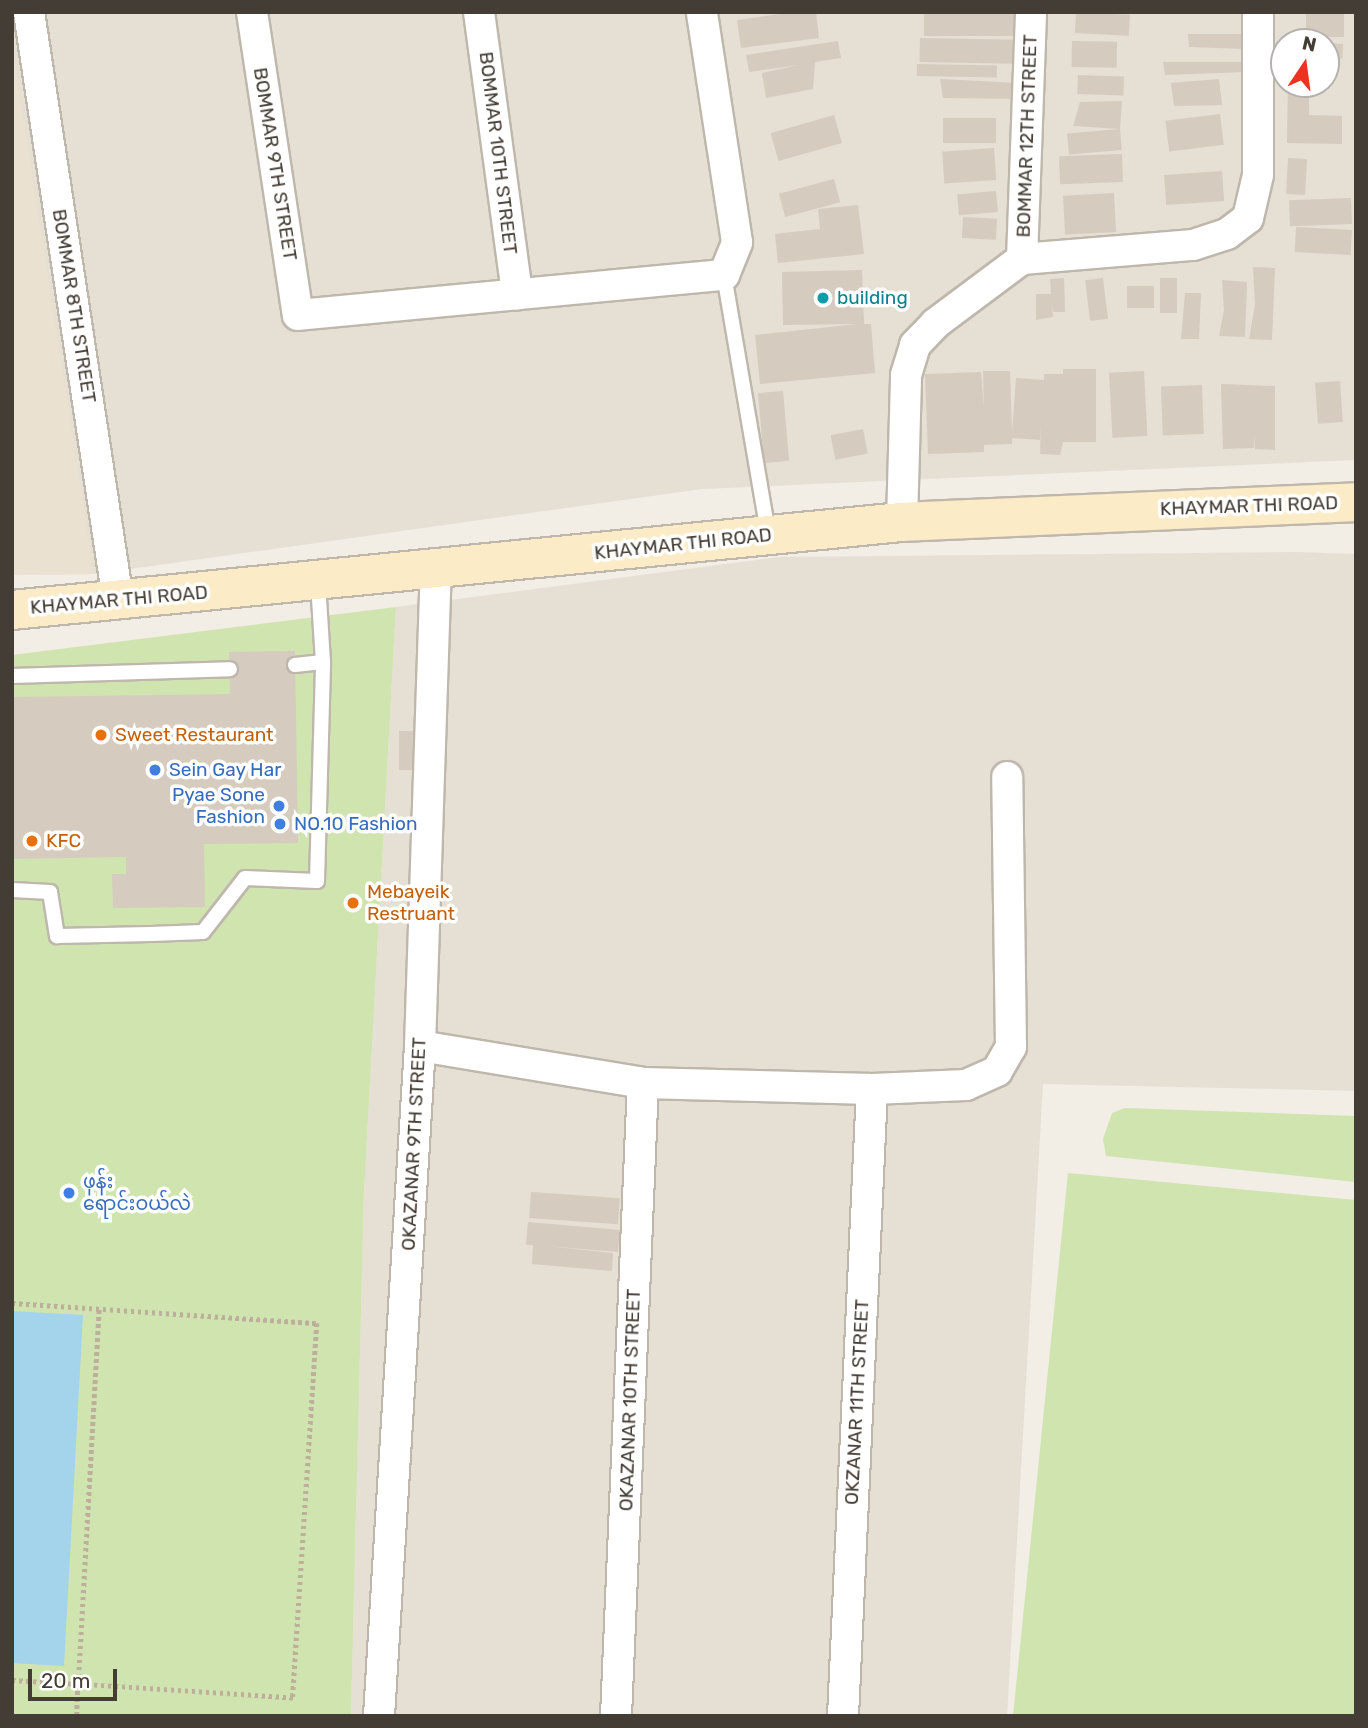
<!DOCTYPE html>
<html>
<head>
<meta charset="utf-8">
<style>
	body { margin:0 }
	#map { position:relative; width:1368px; height:1728px; overflow:hidden; background:#f2ede5; font-family:Rubik,"Noto Sans Myanmar",sans-serif }
	div>[style] { position:absolute }
	.residential>* { inset:0; background:#e5dfd4 }
	.education>* { inset:0; background:#eae1d0 }
	.green>* { inset:0; background:#d0e4b0 }
	.water>* { inset:0; background:#a4d3ec }
	.building>* { inset:0; background:#d6cbbf; transform-origin:0 0 }
	.path>* { height:4.5px; margin-top:-2.25px; transform-origin:0; background:repeating-linear-gradient(90deg,#bdaf9b 0 3.5px,transparent 0 7px) }
	.roads { filter:drop-shadow(2px 0 #bfb7ac) drop-shadow(-2px 0 #bfb7ac) drop-shadow(0 2px #bfb7ac) drop-shadow(0 -2px #bfb7ac) }
	.lane>* { height:14px; margin:-7px; padding:0 7px; transform-origin:7px; border-radius:7px; background:#fff }
	.street>* { height:30px; margin:-15px; padding:0 15px; transform-origin:15px; border-radius:15px; background:#fff }
	.secondary>* { height:38px; margin:-19px; padding:0 19px; transform-origin:19px; border-radius:19px; background:#fbebc6 }
	.dots>* { width:19px; height:19px; translate:-50% -50%; box-sizing:border-box; border:4px solid #fff; border-radius:50% }
	span { translate:-50% -50%; white-space:nowrap; text-align:center; line-height:1.15; -webkit-text-stroke:7px #fff; paint-order:stroke }
	.street-label { font-size:19px; color:#443d35 }
	.culture-label { font-size:19px; color:#0d838f }
	.left { translate:0 -50%; text-align:left }
	.food-label { font-size:19px; color:#c56008 }
	.shop-label { font-size:19px; color:#366cbe }
	.right { translate:-100% -50%; text-align:right }
	.frame { position:absolute; inset:0; border:14px solid #443d35; pointer-events:none }
	.north { position:absolute; left:1270px; top:28px; width:70px; height:70px; box-sizing:border-box; background:#fff; border:2px solid #b4b1ae; border-radius:50%; rotate:13deg; font-size:19px; font-weight:700; line-height:28px; text-align:center; color:#443d35 }
	.north::after { content:''; display:block; margin:auto; width:24px; height:32px; background:#ee3220; clip-path:polygon(50% 0,100% 100%,50% 72%,0 100%) }
	.scale { position:absolute; left:28px; top:1669px; width:89px; height:32px; box-sizing:border-box; border:4px solid #443d35; border-top:0; padding-left:9px; font-size:21px; line-height:24px; white-space:nowrap; color:#443d35; -webkit-text-stroke:5px #fff; paint-order:stroke }
</style>
</head>
<body>
<div id="map">
	<div class="residential">
		<div style="clip-path:polygon(evenodd,12px 12px,1356px 12px,1356px 460px,702px 489px,94px 574px,12px 575px,12px 12px,1284px 42px,1326px 42px,1326px 84px,1284px 84px,1284px 42px)"></div>
		<div style="clip-path:polygon(1296px 552px,1356px 554px,1356px 1091px,1043px 1084px,1007px 1716px,351px 1716px,364px 1193px,396px 607px,780px 557px)"></div>
	</div>
	<div class="education">
		<div style="clip-path:polygon(12px 44px,94px 574px,12px 575px)"></div>
	</div>
	<div class="green">
		<div style="clip-path:polygon(396px 607px,364px 1193px,351px 1716px,12px 1716px,12px 655px)"></div>
		<div style="clip-path:polygon(1125px 1108px,1356px 1116px,1356px 1182px,1106px 1156px,1103px 1139px,1112px 1113px)"></div>
		<div style="clip-path:polygon(1068px 1173px,1356px 1200px,1356px 1716px,1013px 1716px)"></div>
	</div>
	<div class="water">
		<div style="clip-path:polygon(12px 1311px,83px 1315px,64px 1666px,12px 1663px)"></div>
	</div>
	<div class="building">
		<div style="clip-path:polygon(794px 12px,816px 12px,819px 38px,741px 48px,737px 20px)"></div>
		<div style="left:924px;top:12px;width:100px;height:24px"></div>
		<div style="left:1076px;top:12px;width:54px;height:21px;rotate:3deg"></div>
		<div style="left:1306px;top:12px;width:38px;height:25px"></div>
		<div style="clip-path:polygon(1188px 34px,1246px 34px,1246px 49px,1189px 47px)"></div>
		<div style="left:920px;top:38px;width:100px;height:24px;rotate:1deg"></div>
		<div style="clip-path:polygon(838px 41px,841px 58px,815px 62px,813px 89px,766px 98px,762px 73px,798px 65px,749px 72px,746px 55px)"></div>
		<div style="left:1072px;top:41px;width:45px;height:26px;rotate:1deg"></div>
		<div style="left:1326px;top:43px;width:17px;height:15px;rotate:3deg"></div>
		<div style="clip-path:polygon(1163px 62px,1247px 62px,1246px 72px,1165px 75px)"></div>
		<div style="left:917px;top:64px;width:80px;height:12px;rotate:1deg"></div>
		<div style="left:1078px;top:75px;width:46px;height:19px;rotate:2deg"></div>
		<div style="clip-path:polygon(940px 79px,1018px 83px,1020px 99px,943px 98px)"></div>
		<div style="clip-path:polygon(1219px 79px,1222px 105px,1174px 106px,1171px 83px)"></div>
		<div style="clip-path:polygon(1288px 84px,1309px 84px,1309px 115px,1342px 116px,1342px 144px,1287px 143px)"></div>
		<div style="clip-path:polygon(1122px 101px,1120px 129px,1073px 126px,1080px 102px)"></div>
		<div style="left:1220px;top:114px;width:31px;height:55px;rotate:83deg"></div>
		<div style="left:834px;top:115px;width:29px;height:66px;rotate:74deg"></div>
		<div style="left:996px;top:118px;width:25px;height:53px;rotate:90deg"></div>
		<div style="left:1120px;top:129px;width:21px;height:53px;rotate:85deg"></div>
		<div style="left:994px;top:148px;width:32px;height:52px;rotate:86deg"></div>
		<div style="left:1122px;top:154px;width:28px;height:63px;rotate:88deg"></div>
		<div style="left:1288px;top:158px;width:19px;height:36px;rotate:3deg"></div>
		<div style="left:1222px;top:171px;width:30px;height:58px;rotate:86deg"></div>
		<div style="left:834px;top:179px;width:24px;height:57px;rotate:75deg"></div>
		<div style="left:996px;top:191px;width:21px;height:39px;rotate:85deg"></div>
		<div style="left:1114px;top:193px;width:39px;height:51px;rotate:87deg"></div>
		<div style="left:1351px;top:198px;width:26px;height:62px;rotate:88deg"></div>
		<div style="clip-path:polygon(858px 205px,864px 254px,778px 263px,775px 234px,820px 229px,818px 209px)"></div>
		<div style="left:963px;top:217px;width:34px;height:21px;rotate:3deg"></div>
		<div style="left:1296px;top:227px;width:56px;height:25px;rotate:3deg"></div>
		<div style="clip-path:polygon(1253px 267px,1275px 268px,1272px 340px,1249px 339px,1255px 305px)"></div>
		<div style="clip-path:polygon(862px 270px,864px 324px,871px 324px,875px 373px,760px 384px,755px 335px,858px 324px,783px 325px,782px 272px)"></div>
		<div style="clip-path:polygon(1064px 278px,1065px 312px,1053px 312px,1051px 299px,1053px 317px,1036px 320px,1036px 294px,1051px 294px,1050px 279px)"></div>
		<div style="left:1103px;top:278px;width:41px;height:18px;rotate:83deg"></div>
		<div style="left:1160px;top:278px;width:17px;height:35px"></div>
		<div style="clip-path:polygon(1222px 280px,1247px 282px,1245px 337px,1219px 336px,1224px 310px)"></div>
		<div style="left:1127px;top:286px;width:27px;height:22px"></div>
		<div style="clip-path:polygon(1185px 293px,1201px 293px,1199px 339px,1181px 339px)"></div>
		<div style="clip-path:polygon(1063px 369px,1096px 369px,1096px 442px,1063px 442px,1060px 455px,1040px 454px,1041px 422px,1040px 440px,1012px 438px,1012px 444px,984px 445px,984px 452px,928px 454px,925px 374px,981px 372px,984px 409px,983px 371px,1010px 371px,1012px 433px,1016px 378px,1044px 380px,1044px 374px,1063px 374px)"></div>
		<div style="left:1144px;top:371px;width:65px;height:35px;rotate:87deg"></div>
		<div style="left:1340px;top:381px;width:41px;height:25px;rotate:86deg"></div>
		<div style="clip-path:polygon(1221px 384px,1275px 386px,1275px 450px,1255px 449px,1255px 434px,1254px 448px,1223px 449px)"></div>
		<div style="left:1202px;top:385px;width:49px;height:41px;rotate:88deg"></div>
		<div style="left:783px;top:391px;width:70px;height:25px;rotate:85deg"></div>
		<div style="left:863px;top:429px;width:25px;height:33px;rotate:79deg"></div>
		<div style="clip-path:polygon(295px 651px,298px 843px,204px 844px,205px 907px,113px 908px,112px 874px,126px 874px,126px 857px,12px 859px,12px 697px,230px 694px,229px 652px)"></div>
		<div style="left:426px;top:731px;width:39px;height:27px;rotate:90deg"></div>
		<div style="left:531px;top:1192px;width:89px;height:26px;rotate:4deg"></div>
		<div style="clip-path:polygon(528px 1222px,620px 1230px,618px 1252px,546px 1246px,613px 1253px,612px 1271px,532px 1264px,533px 1245px,526px 1245px)"></div>
	</div>
	<div class="path">
		<div style="left:12px;top:1303px;width:306px;rotate:3.8deg"></div>
		<div style="left:317px;top:1323px;width:376px;rotate:93.7deg"></div>
		<div style="left:293px;top:1698px;width:215px;rotate:-176.3deg"></div>
		<div style="left:78px;top:1684px;width:32px;rotate:92deg"></div>
		<div style="left:12px;top:1680px;width:66px;rotate:3.5deg"></div>
		<div style="left:78px;top:1684px;width:377px;rotate:-86.8deg"></div>
	</div>
	<div class="roads">
		<div class="lane">
			<div style="left:724px;top:275px;width:262px;rotate:80.3deg"></div>
			<div style="left:295px;top:665px;width:28px;rotate:-6deg"></div>
			<div style="left:12px;top:676px;width:218px;rotate:-1.8deg"></div>
			<div style="left:12px;top:890px;width:38px;rotate:3deg"></div>
			<div style="left:50px;top:892px;width:45px;rotate:81deg"></div>
			<div style="left:57px;top:936px;width:94px;rotate:-1.2deg"></div>
			<div style="left:151px;top:934px;width:52px;rotate:-2.2deg"></div>
			<div style="left:203px;top:932px;width:68px;rotate:-52.1deg"></div>
			<div style="left:245px;top:878px;width:72px;rotate:2.4deg"></div>
			<div style="left:317px;top:881px;width:219px;rotate:-88.4deg"></div>
			<div style="left:323px;top:662px;width:80px;rotate:-93.6deg"></div>
		</div>
		<div class="street">
			<div style="left:29px;top:12px;width:595px;rotate:81.39deg"></div>
			<div style="left:252px;top:12px;width:306px;rotate:81.4deg"></div>
			<div style="left:298px;top:315px;width:428px;rotate:-5.4deg"></div>
			<div style="left:724px;top:275px;width:35px;rotate:-68deg"></div>
			<div style="left:737px;top:242px;width:233px;rotate:-98.7deg"></div>
			<div style="left:479px;top:12px;width:285px;rotate:82.3deg"></div>
			<div style="left:1022px;top:259px;width:247px;rotate:-87.9deg"></div>
			<div style="left:902px;top:522px;width:147px;rotate:-88.4deg"></div>
			<div style="left:906px;top:375px;width:31px;rotate:-73deg"></div>
			<div style="left:915px;top:345px;width:30px;rotate:-46deg"></div>
			<div style="left:936px;top:323px;width:107px;rotate:-36.7deg"></div>
			<div style="left:1022px;top:259px;width:172px;rotate:-4.7deg"></div>
			<div style="left:1193px;top:245px;width:36px;rotate:-18deg"></div>
			<div style="left:1227px;top:234px;width:26px;rotate:-37deg"></div>
			<div style="left:1248px;top:218px;width:44px;rotate:-76.9deg"></div>
			<div style="left:1258px;top:175px;width:163px;rotate:-90deg"></div>
			<div style="left:420px;top:1046px;width:226px;rotate:9.4deg"></div>
			<div style="left:643px;top:1083px;width:229px;rotate:1.5deg"></div>
			<div style="left:872px;top:1089px;width:94px;rotate:-2.4deg"></div>
			<div style="left:966px;top:1085px;width:34px;rotate:-24deg"></div>
			<div style="left:997px;top:1071px;width:28px;rotate:-60deg"></div>
			<div style="left:1011px;top:1047px;width:270px;rotate:-90.8deg"></div>
			<div style="left:379px;top:1716px;width:671px;rotate:-86.5deg"></div>
			<div style="left:420px;top:1046px;width:474px;rotate:-88.1deg"></div>
			<div style="left:616px;top:1716px;width:634px;rotate:-87.56deg"></div>
			<div style="left:843px;top:1716px;width:628px;rotate:-87.35deg"></div>
		</div>
		<div class="secondary">
			<div style="left:12px;top:610px;width:894px;rotate:-5.65deg"></div>
			<div style="left:902px;top:522px;width:454px;rotate:-2.5deg"></div>
		</div>
	</div>
	<div class="dots">
		<div style="left:823px;top:298px;background:#0f9aa8"></div>
		<div style="left:101px;top:735px;background:#e8710a"></div>
		<div style="left:155px;top:770px;background:#3f7fe0"></div>
		<div style="left:279px;top:806px;background:#3f7fe0"></div>
		<div style="left:280px;top:824px;background:#3f7fe0"></div>
		<div style="left:32px;top:841px;background:#e8710a"></div>
		<div style="left:353px;top:903px;background:#e8710a"></div>
		<div style="left:69px;top:1193px;background:#3f7fe0"></div>
	</div>
	<div class="street-label">
		<span style="left:1027px;top:136px;rotate:-88deg">BOMMAR 12TH STREET</span>
		<span style="left:498px;top:153px;rotate:83deg">BOMMAR 10TH STREET</span>
		<span style="left:275px;top:164px;rotate:81deg">BOMMAR 9TH STREET</span>
		<span style="left:74px;top:306px;rotate:81deg">BOMMAR 8TH STREET</span>
		<span style="left:1249px;top:506px;rotate:-2deg">KHAYMAR THI ROAD</span>
		<span style="left:683px;top:544px;rotate:-6deg">KHAYMAR THI ROAD</span>
		<span style="left:119px;top:600px;rotate:-5deg">KHAYMAR THI ROAD</span>
		<span style="left:414px;top:1144px;rotate:-87deg">OKAZANAR 9TH STREET</span>
		<span style="left:630px;top:1400px;rotate:-88deg">OKAZANAR 10TH STREET</span>
		<span style="left:857px;top:1402px;rotate:-87deg">OKZANAR 11TH STREET</span>
	</div>
	<div class="culture-label">
		<span class="left" style="left:837px;top:298px">building</span>
	</div>
	<div class="food-label">
		<span class="left" style="left:115px;top:735px">Sweet Restaurant</span>
		<span class="left" style="left:46px;top:841px">KFC</span>
		<span class="left" style="left:367px;top:903px">Mebayeik<br>Restruant</span>
	</div>
	<div class="shop-label">
		<span class="left" style="left:169px;top:770px">Sein Gay Har</span>
		<span class="right" style="left:265px;top:806px">Pyae Sone<br>Fashion</span>
		<span class="left" style="left:294px;top:824px">NO.10 Fashion</span>
		<span class="left" style="left:83px;top:1193px">ဖုန်း<br>ရောင်းဝယ်လဲ</span>
	</div>
	<div class="frame"></div>
	<div class="north">N</div>
	<div class="scale">20 m</div>
</div>
</body>
</html>
